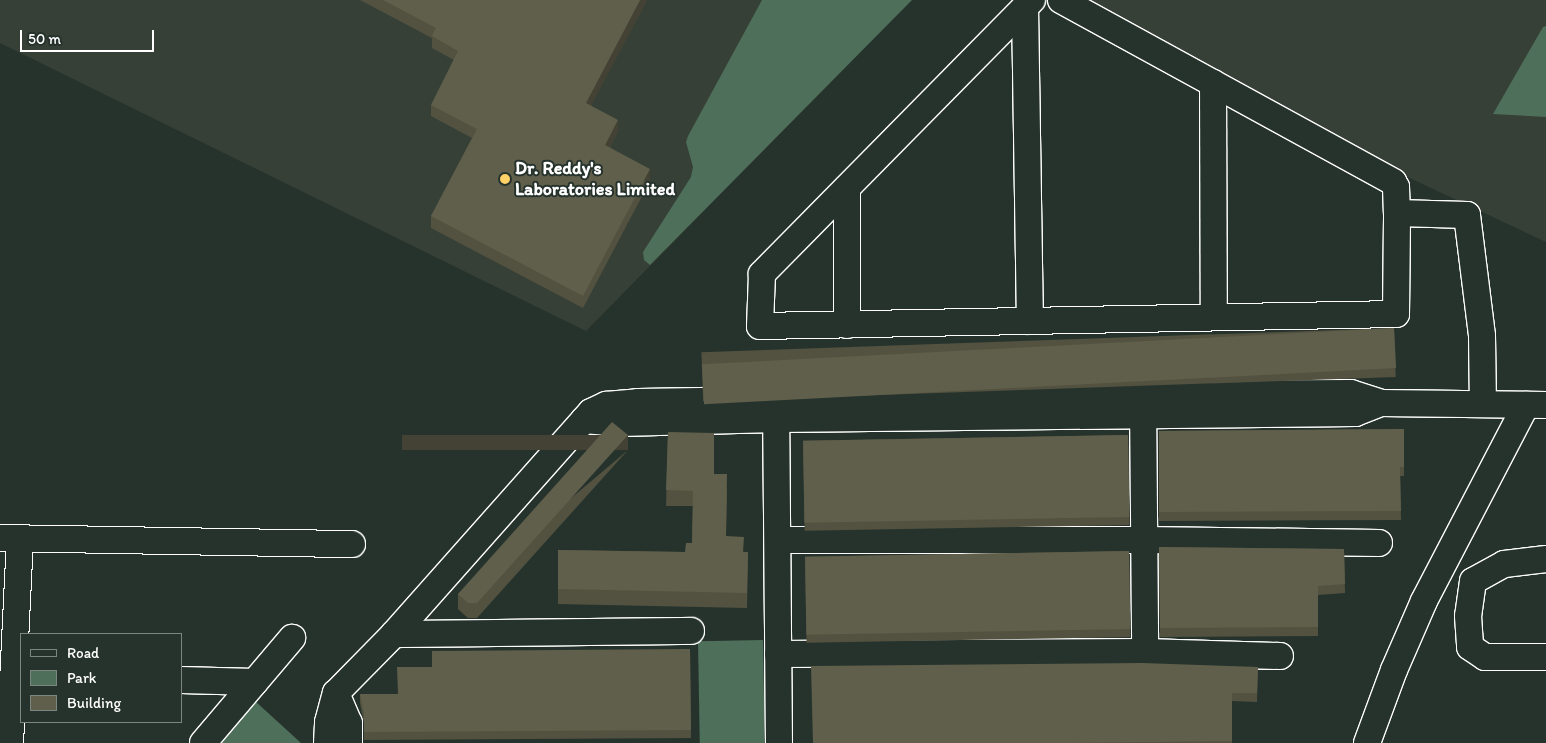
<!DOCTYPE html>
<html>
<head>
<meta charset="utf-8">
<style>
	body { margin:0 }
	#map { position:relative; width:1546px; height:743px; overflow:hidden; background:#26332d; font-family:Itim,sans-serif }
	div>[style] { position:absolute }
	.built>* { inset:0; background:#374036 }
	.green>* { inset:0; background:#4e6f59; transform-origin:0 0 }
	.roads { filter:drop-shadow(1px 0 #fff) drop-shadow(-1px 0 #fff) drop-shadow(0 1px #fff) drop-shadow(0 -1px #fff) }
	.minor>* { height:26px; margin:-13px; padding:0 13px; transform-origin:13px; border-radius:13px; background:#26332d }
	.wall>* { inset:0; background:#535240; transform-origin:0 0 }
	.shaded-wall>* { inset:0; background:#434234; transform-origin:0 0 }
	.building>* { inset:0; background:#605f4b; transform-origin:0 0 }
	.dots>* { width:14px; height:14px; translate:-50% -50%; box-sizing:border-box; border:2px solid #26332d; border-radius:50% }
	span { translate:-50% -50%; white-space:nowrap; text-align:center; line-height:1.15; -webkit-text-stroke:4px #26332d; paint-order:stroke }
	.poi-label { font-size:18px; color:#fff; font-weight:700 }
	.left { translate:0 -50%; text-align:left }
	.legend { position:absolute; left:20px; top:633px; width:162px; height:90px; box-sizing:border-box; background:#26332d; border:1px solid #7d8581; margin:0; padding:6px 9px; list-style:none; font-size:15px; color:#fff }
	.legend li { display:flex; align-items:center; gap:10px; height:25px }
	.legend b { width:25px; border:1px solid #7d8581 }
	.scale { position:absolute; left:20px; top:30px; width:134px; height:22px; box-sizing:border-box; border:2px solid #fff; border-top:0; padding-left:6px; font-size:15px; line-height:18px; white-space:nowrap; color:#fff; -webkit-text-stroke:4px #26332d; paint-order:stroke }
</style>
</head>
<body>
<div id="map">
	<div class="built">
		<div style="clip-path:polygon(0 0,911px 0,586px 331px,0 43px)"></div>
		<div style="clip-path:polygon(1087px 0,1546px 0,1546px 242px,1384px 166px)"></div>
	</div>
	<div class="green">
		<div style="clip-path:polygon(762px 0,912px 0,650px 265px,644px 260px,643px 252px,691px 177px,693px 167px,686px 142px,688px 136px)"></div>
		<div style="clip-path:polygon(1546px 26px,1546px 117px,1493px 114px,1543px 27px)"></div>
		<div style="left:763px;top:640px;width:103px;height:65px;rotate:89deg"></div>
		<div style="clip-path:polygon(255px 701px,301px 743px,217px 743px)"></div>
	</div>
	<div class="roads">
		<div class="minor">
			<div style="left:1032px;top:0;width:385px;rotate:134.6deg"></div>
			<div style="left:762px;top:274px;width:52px;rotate:92.2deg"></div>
			<div style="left:760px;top:326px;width:636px;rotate:-1.08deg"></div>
			<div style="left:1396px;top:314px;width:101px;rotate:-89.4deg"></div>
			<div style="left:1397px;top:213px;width:70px;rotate:1.6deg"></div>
			<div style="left:1467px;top:215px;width:122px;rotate:82.9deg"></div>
			<div style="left:1482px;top:336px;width:68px;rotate:89.2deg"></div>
			<div style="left:1061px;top:0;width:379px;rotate:28.7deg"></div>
			<div style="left:1393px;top:182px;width:6px;rotate:59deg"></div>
			<div style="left:1396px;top:187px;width:26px;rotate:88deg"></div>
			<div style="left:1025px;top:7px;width:314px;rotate:89.1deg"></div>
			<div style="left:1213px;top:83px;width:234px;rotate:89.8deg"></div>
			<div style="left:847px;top:188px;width:137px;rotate:90deg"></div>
			<div style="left:1143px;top:399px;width:253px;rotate:89.5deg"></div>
			<div style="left:1145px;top:652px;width:135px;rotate:1.7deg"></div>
			<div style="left:776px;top:401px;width:342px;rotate:89.5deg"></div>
			<div style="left:584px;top:420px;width:36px;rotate:5deg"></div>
			<div style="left:620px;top:423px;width:157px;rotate:-1.5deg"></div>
			<div style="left:777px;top:419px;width:578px;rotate:-0.59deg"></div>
			<div style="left:1355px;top:413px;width:28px;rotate:-21deg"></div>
			<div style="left:0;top:538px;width:352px;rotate:1deg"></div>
			<div style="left:778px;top:540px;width:365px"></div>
			<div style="left:1143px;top:540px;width:236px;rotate:0.7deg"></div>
			<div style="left:1546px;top:559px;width:42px;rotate:173.2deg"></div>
			<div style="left:1504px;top:564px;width:35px;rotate:151deg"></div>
			<div style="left:1473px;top:581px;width:35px;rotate:98deg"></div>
			<div style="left:1468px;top:616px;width:31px;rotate:86deg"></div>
			<div style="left:1470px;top:647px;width:18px;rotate:34deg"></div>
			<div style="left:1485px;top:657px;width:61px"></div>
			<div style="left:394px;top:634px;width:297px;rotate:-0.6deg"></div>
			<div style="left:778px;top:654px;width:367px;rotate:-0.3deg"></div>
			<div style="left:181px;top:680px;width:74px;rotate:1.5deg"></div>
			<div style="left:336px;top:693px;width:33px;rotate:67deg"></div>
			<div style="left:349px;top:723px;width:20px;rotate:90deg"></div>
			<div style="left:10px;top:743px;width:205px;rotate:-87.2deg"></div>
			<div style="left:203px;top:743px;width:138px;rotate:-49.7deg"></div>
			<div style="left:327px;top:743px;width:21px;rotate:-87deg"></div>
			<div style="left:328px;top:722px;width:30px;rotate:-75deg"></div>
			<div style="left:336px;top:693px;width:83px;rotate:-45.5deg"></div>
			<div style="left:394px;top:634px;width:297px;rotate:-48.4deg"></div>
			<div style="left:591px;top:412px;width:17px;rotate:-25deg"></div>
			<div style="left:606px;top:405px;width:32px;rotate:-5deg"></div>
			<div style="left:638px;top:402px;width:505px;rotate:-0.91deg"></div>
			<div style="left:1143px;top:394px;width:208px;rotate:-0.3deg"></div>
			<div style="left:1351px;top:393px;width:32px;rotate:18deg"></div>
			<div style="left:1381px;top:403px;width:165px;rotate:0.7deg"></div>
			<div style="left:1367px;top:743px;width:78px;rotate:-69.7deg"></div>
			<div style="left:1394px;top:670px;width:75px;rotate:-66.5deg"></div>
			<div style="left:1424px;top:601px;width:221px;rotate:-62.5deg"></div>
		</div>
	</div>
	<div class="wall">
		<div style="clip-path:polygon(360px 0,647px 0,591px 105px,618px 131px,610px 147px,650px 181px,583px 308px,431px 228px,431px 216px,472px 138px,431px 116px,431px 105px,454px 60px,432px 48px,432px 38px)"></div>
		<div style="left:1394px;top:328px;width:49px;height:693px;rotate:88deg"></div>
		<div style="clip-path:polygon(1404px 429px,1404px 476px,1400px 476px,1401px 520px,1159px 521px,1159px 431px)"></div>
		<div style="clip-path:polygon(668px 432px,714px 474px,727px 490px,726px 536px,744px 552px,748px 552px,747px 608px,558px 604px,558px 550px,685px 552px,692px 543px,693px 506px,666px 506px)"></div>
		<div style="left:1128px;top:435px;width:90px;height:325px;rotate:89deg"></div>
		<div style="clip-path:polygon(628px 450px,477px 618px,468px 618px,458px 609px,458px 594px)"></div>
		<div style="clip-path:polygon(1159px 547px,1344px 549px,1345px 593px,1318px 595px,1318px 636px,1160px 637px)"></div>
		<div style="left:1129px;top:551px;width:86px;height:324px;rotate:89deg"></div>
		<div style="clip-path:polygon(690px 649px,691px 738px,364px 740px,364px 723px,360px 703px,360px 694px,398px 694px,432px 667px)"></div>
		<div style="clip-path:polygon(1258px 667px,1257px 702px,1232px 701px,1232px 743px,813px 743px)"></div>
	</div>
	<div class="shaded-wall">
		<div style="clip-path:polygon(640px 0,647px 0,586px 115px,586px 103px)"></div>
		<div style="clip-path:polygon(618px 120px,618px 131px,605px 157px,605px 145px)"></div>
		<div style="left:650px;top:169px;width:12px;height:144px;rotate:90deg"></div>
		<div style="left:628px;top:435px;width:15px;height:226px;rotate:90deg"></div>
	</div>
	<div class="building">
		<div style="clip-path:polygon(383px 0,640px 0,586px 103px,618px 120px,605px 145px,650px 169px,583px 296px,431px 216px,477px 129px,431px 105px,458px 51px,432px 36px,436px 28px)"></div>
		<div style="left:1394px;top:328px;width:40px;height:693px;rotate:87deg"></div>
		<div style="clip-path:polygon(612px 422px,628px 435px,477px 603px,468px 603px,458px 594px)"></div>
		<div style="clip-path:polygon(1404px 429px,1404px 467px,1400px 467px,1401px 511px,1159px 512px,1159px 431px)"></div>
		<div style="clip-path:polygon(668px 432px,714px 433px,714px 474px,727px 474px,726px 536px,744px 537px,743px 552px,748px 552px,747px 593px,558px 589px,558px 550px,685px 552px,686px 543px,692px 543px,693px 491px,666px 490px)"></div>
		<div style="left:1128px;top:435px;width:82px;height:325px;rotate:89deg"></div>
		<div style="clip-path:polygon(1159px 547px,1344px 549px,1345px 584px,1318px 586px,1318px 627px,1160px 628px)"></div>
		<div style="left:1129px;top:551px;width:78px;height:324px;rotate:89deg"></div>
		<div style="clip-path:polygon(690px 649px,691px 730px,364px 732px,364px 714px,360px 694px,398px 694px,397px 667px,432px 667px,432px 651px)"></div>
		<div style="clip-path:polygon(1142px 663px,1258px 667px,1257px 693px,1232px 693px,1232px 741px,1065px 743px,813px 743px,811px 666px)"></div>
	</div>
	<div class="dots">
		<div style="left:505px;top:179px;background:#ffd166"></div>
	</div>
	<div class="poi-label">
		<span class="left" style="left:515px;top:179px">Dr. Reddy's<br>Laboratories Limited</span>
	</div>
	<ul class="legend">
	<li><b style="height:6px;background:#26332d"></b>Road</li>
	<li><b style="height:14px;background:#4e6f59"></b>Park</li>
	<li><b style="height:14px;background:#605f4b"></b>Building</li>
	</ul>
	<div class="scale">50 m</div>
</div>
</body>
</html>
